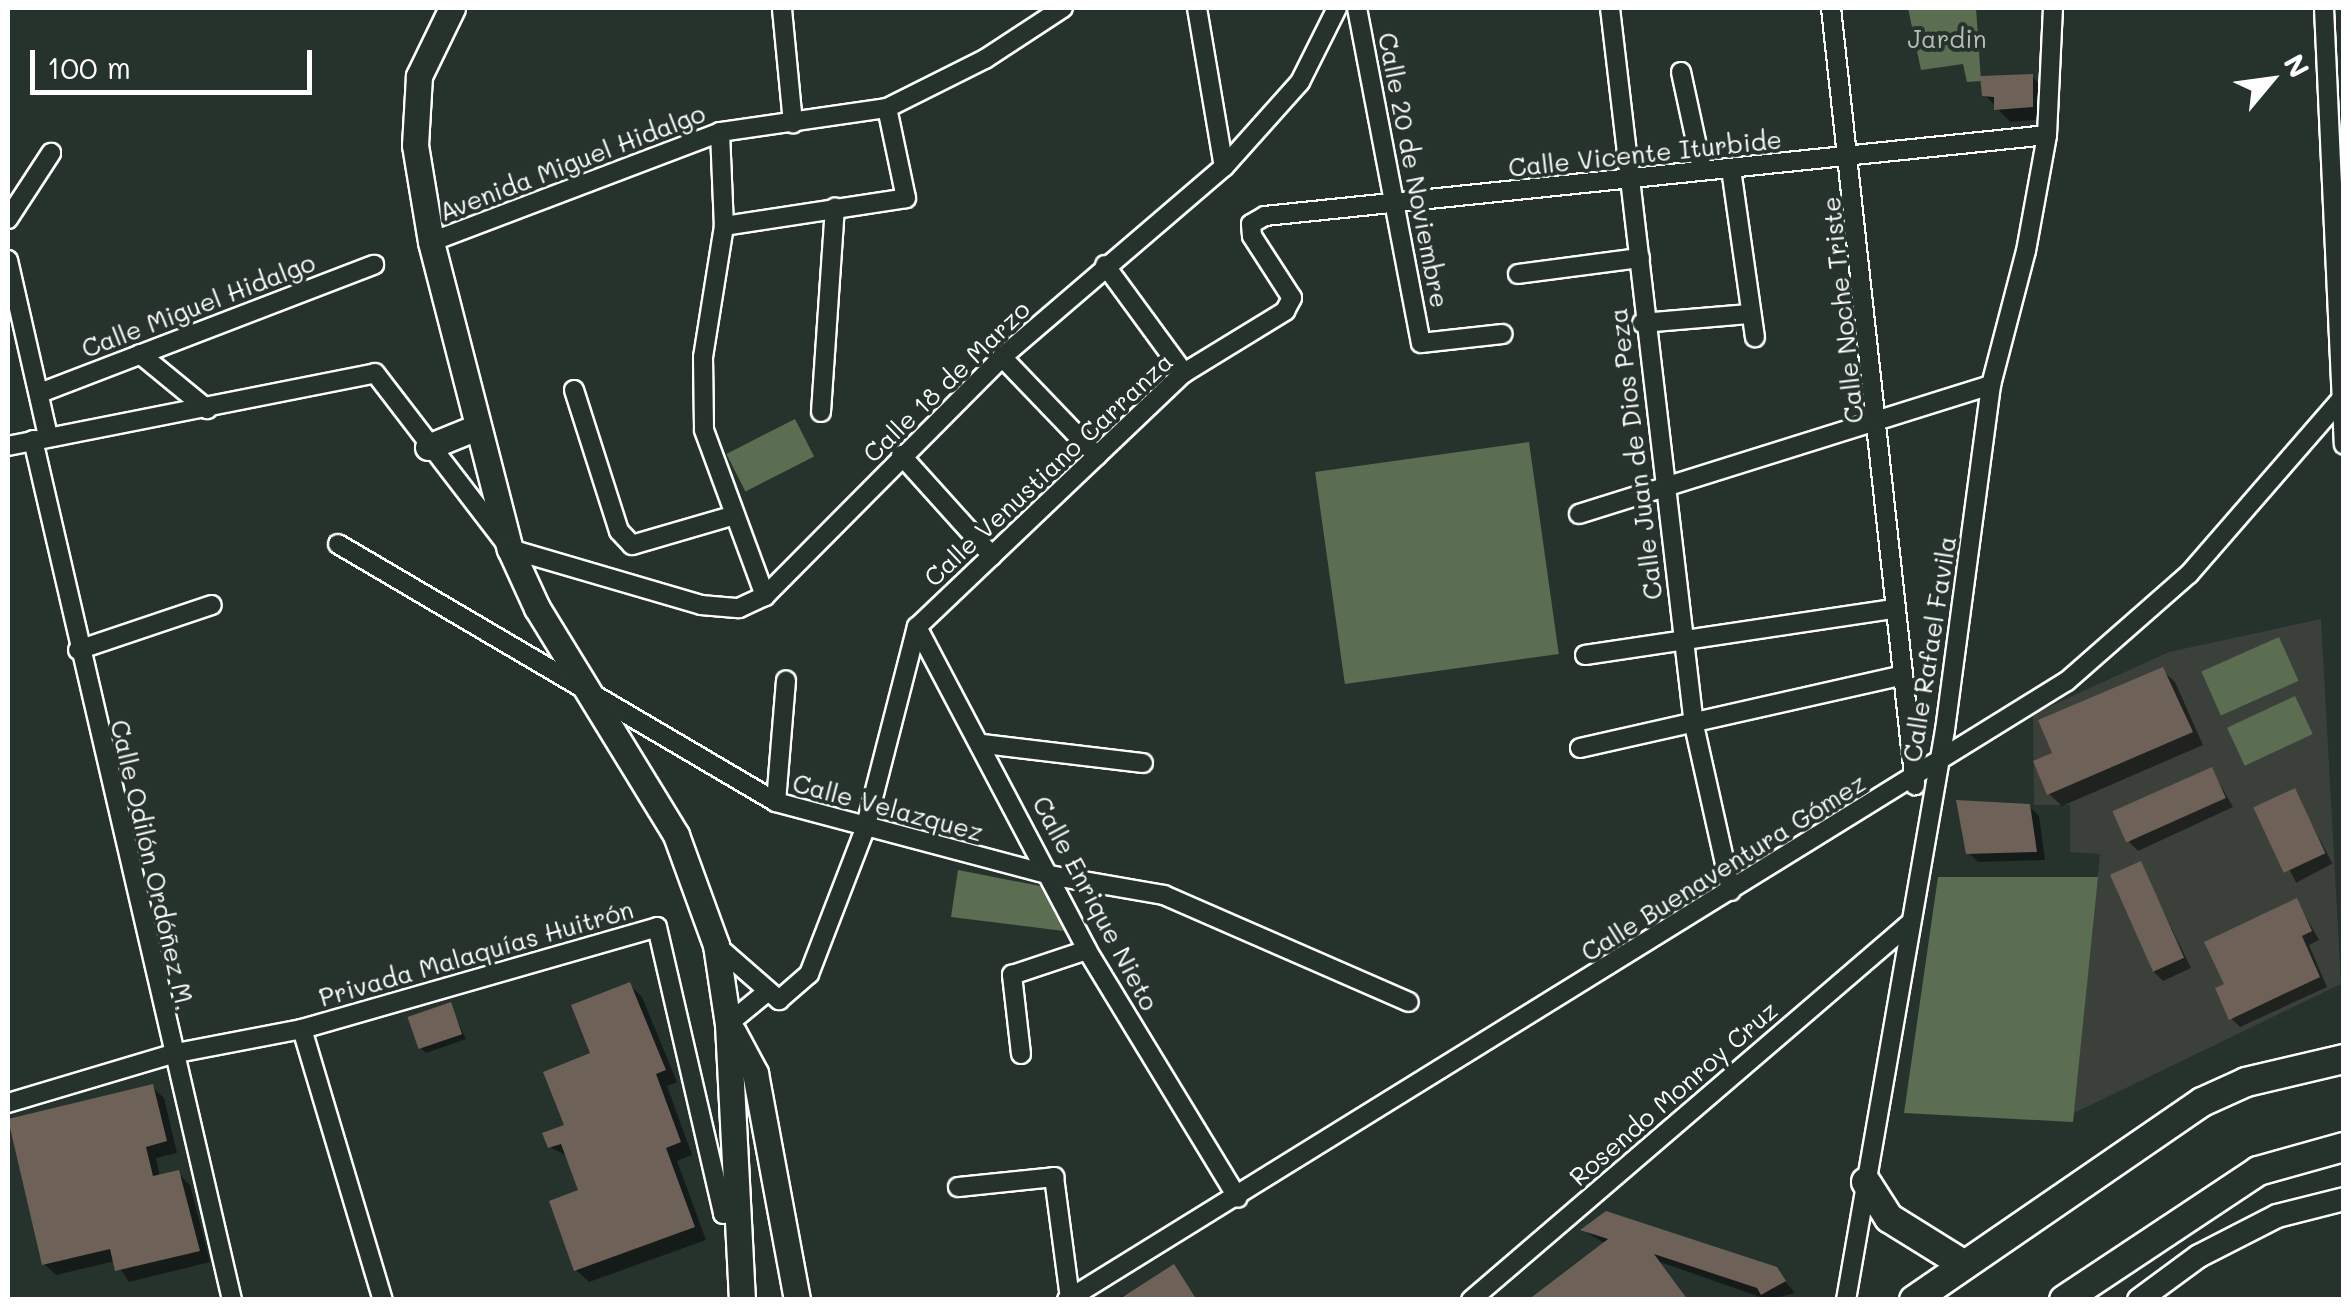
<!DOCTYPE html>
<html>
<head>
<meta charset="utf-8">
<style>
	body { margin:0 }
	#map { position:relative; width:2351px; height:1307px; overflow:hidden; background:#26332d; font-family:Mali,sans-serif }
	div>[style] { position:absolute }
	.built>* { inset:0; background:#3b413a }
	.green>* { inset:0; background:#5c6e51; transform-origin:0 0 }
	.shadow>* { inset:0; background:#0007; transform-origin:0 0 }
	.building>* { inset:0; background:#6d6158; transform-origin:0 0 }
	.roads { filter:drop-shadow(2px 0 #fff) drop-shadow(-2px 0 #fff) drop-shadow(0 2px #fff) drop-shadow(0 -2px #fff) }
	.minor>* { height:18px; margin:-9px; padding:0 9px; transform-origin:9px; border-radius:9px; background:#26332d }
	.tertiary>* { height:22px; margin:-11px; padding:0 11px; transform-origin:11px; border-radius:11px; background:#26332d }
	.secondary>* { height:25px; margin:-12.5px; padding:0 12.5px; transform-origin:12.5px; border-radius:12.5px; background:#26332d }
	.primary>* { height:28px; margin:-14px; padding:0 14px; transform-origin:14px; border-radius:14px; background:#26332d }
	span { translate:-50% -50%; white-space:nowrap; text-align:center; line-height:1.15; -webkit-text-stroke:8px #26332d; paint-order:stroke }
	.park-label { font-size:25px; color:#b6beb1 }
	.street-label { font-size:25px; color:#fff }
	.frame { position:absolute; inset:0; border:10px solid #fff; pointer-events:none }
	.north { position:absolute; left:2221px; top:30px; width:100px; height:100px; -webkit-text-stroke:8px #26332d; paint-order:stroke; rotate:61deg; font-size:28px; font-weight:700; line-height:40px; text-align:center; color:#fff }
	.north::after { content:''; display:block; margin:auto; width:35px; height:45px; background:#fff; clip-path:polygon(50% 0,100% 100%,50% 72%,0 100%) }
	.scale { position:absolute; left:30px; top:50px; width:282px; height:45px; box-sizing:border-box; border:5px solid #fff; border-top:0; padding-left:12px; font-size:30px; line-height:35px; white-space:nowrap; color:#fff; -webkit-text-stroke:8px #26332d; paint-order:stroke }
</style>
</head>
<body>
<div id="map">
	<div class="built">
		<div style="clip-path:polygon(2321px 619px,2341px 984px,2074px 1113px,2100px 854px,2070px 852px,2070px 805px,2034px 805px,2033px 714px,2169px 652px)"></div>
	</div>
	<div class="green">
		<div style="clip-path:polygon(1908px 8px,1976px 8px,1981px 81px,1967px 82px,1963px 64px,1921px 70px)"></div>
		<div style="left:795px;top:419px;width:42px;height:77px;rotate:63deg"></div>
		<div style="left:1529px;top:442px;width:214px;height:216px;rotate:82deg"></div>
		<div style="left:2279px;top:637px;width:48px;height:85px;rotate:66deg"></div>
		<div style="left:2295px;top:696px;width:42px;height:75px;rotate:65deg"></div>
		<div style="clip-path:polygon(958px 870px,1040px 886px,1064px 931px,951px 917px)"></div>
		<div style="clip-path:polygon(1938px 877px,2098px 877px,2073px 1122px,1904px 1113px)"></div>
	</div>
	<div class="shadow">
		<div style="clip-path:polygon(2032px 77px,2045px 89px,2045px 119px,2010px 122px,1985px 95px)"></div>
		<div style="clip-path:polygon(2162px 670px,2175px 682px,2203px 745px,2062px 806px,2049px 794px,2055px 754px)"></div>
		<div style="clip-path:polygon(2212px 770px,2233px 807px,2138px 851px,2129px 842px)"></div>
		<div style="left:2294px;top:791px;width:82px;height:41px;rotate:62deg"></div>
		<div style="clip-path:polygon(2029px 806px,2039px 816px,2045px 860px,1978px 862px,1969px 853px)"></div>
		<div style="clip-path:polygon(2140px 864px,2191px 968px,2163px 981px,2154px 972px)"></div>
		<div style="clip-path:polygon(2297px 901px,2319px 940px,2309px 945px,2327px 987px,2240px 1027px,2231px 1018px,2227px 985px)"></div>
		<div style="clip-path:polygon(629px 984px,642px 997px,677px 1082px,667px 1086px,692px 1155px,677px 1161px,706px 1240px,589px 1282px,576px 1270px,582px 1191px,569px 1157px,550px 1147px,568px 1126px)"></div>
		<div style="clip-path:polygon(450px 1005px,466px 1039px,426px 1053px,420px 1047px)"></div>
		<div style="clip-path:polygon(152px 1087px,164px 1098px,177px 1153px,156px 1158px,160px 1177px,178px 1173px,190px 1185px,210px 1262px,129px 1282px,115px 1261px,56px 1275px,44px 1264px)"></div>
		<div style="clip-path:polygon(1583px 1230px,1775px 1269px,1795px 1293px,1769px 1300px,1660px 1262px,1688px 1300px,1532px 1300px,1606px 1244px)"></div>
		<div style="clip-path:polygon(1174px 1267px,1198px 1300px,1111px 1300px,1136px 1291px)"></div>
	</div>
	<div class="building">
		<div style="clip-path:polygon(2033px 74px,2033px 107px,1994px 110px,1994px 97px,1982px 96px,1980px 76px)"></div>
		<div style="clip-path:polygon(2163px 667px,2193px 732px,2047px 795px,2033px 761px,2052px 753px,2038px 720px)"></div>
		<div style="left:2212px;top:767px;width:34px;height:109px;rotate:66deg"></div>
		<div style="left:2295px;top:788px;width:72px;height:46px;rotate:65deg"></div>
		<div style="clip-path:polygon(1956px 800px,2030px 804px,2037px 852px,1966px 854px)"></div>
		<div style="left:2141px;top:861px;width:106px;height:34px;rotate:66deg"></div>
		<div style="clip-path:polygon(2297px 898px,2312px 931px,2302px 936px,2320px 977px,2229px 1020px,2215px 988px,2224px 984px,2204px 942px)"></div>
		<div style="clip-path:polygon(630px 982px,666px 1070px,656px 1074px,681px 1142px,666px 1148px,695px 1227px,574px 1271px,549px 1201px,578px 1190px,561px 1144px,548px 1148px,542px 1133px,564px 1125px,543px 1072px,590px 1053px,571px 1005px)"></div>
		<div style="left:451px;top:1002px;width:34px;height:46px;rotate:71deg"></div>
		<div style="clip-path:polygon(153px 1084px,167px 1141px,146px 1147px,153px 1176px,179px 1170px,200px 1251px,115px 1271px,110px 1249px,42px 1265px,8px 1119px)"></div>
		<div style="clip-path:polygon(1606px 1211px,1777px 1267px,1786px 1281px,1761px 1295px,1757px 1288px,1654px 1254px,1688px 1300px,1528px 1300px,1608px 1239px,1580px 1230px)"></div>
		<div style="clip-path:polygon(1174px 1264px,1197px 1300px,1118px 1300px)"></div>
	</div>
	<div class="roads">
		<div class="minor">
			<div style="left:1197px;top:8px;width:161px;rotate:80.4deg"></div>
			<div style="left:1357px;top:8px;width:341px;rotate:79.2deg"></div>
			<div style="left:1421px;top:343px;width:82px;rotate:-6.3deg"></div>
			<div style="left:1610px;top:8px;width:722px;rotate:83.32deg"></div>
			<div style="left:1694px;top:725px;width:170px;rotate:77.4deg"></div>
			<div style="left:1831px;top:8px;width:782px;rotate:83.83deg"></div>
			<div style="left:2324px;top:8px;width:437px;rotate:87.4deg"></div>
			<div style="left:782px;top:9px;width:115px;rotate:84.5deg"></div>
			<div style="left:1681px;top:72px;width:99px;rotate:77.8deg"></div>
			<div style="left:720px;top:132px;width:94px;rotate:87.6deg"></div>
			<div style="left:724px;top:226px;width:133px;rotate:99.1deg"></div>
			<div style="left:703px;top:357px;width:73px;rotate:89.2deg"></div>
			<div style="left:704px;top:430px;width:177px;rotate:69.8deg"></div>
			<div style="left:1731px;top:169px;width:170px;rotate:81.9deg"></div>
			<div style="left:8px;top:219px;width:79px;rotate:-56.9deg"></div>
			<div style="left:724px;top:226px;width:184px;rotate:-8.7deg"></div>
			<div style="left:906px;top:198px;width:92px;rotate:-101.9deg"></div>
			<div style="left:431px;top:242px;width:309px;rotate:-20.8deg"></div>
			<div style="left:720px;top:132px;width:169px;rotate:-8.2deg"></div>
			<div style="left:887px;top:108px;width:110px;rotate:-26.6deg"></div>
			<div style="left:985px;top:59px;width:93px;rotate:-33.2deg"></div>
			<div style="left:8px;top:260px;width:180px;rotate:77.2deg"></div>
			<div style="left:1105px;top:265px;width:134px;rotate:53.8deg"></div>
			<div style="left:1518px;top:274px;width:123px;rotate:-7.5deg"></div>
			<div style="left:1642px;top:323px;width:107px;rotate:-4.8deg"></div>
			<div style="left:140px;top:354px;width:87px;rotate:39.4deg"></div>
			<div style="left:1002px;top:357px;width:137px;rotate:46.2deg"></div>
			<div style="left:574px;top:390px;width:148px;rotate:72.3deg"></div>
			<div style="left:619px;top:531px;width:19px;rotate:47deg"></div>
			<div style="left:632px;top:545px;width:104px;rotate:-16.2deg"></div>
			<div style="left:40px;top:393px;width:358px;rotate:-21deg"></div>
			<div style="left:821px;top:412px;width:205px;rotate:-86.1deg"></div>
			<div style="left:33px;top:440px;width:883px;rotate:76.97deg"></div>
			<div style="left:8px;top:446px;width:374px;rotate:-11.2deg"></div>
			<div style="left:375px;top:373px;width:222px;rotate:52.5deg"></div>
			<div style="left:510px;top:549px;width:199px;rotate:16.3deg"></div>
			<div style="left:701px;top:605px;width:38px;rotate:5deg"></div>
			<div style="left:739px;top:608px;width:29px;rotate:-25deg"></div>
			<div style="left:765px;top:596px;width:337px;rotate:-45.2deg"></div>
			<div style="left:1002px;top:357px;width:292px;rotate:-40.6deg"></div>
			<div style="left:1224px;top:167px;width:114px;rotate:-48.2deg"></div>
			<div style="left:1300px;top:82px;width:83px;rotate:-63.4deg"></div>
			<div style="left:901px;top:455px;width:136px;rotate:48deg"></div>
			<div style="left:1579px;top:514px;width:432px;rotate:-17.4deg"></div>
			<div style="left:338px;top:544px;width:508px;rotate:30.5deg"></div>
			<div style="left:776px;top:802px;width:288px;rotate:14.9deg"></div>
			<div style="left:1054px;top:876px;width:112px;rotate:9.8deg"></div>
			<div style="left:1164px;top:895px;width:267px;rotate:23.6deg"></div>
			<div style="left:917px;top:627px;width:369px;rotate:-43.6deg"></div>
			<div style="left:1184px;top:373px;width:119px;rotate:-31.5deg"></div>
			<div style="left:1285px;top:311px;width:15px;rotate:-62deg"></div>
			<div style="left:1292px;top:298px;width:74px;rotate:-122.8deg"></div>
			<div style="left:1252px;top:236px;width:12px;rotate:-95deg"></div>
			<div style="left:1251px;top:224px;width:16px;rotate:-30deg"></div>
			<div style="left:1265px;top:216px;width:786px;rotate:-5.91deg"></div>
			<div style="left:917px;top:627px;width:365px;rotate:62.2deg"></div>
			<div style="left:1087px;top:950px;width:290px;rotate:58.7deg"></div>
			<div style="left:78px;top:650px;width:141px;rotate:-18.6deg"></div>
			<div style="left:1585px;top:655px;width:312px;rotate:-8.5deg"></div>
			<div style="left:983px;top:744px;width:161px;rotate:6.8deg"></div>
			<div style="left:1580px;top:748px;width:328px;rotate:-12.7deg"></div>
			<div style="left:776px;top:802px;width:122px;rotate:-85.3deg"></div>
			<div style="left:716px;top:945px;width:84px;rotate:41.1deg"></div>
			<div style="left:779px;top:1000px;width:40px;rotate:-41deg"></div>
			<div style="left:809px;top:974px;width:155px;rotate:-68.9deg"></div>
			<div style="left:865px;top:829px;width:209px;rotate:-75.6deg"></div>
			<div style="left:728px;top:1024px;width:50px;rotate:-39.4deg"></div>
			<div style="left:302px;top:1029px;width:283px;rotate:73.4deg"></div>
			<div style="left:1021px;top:1054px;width:80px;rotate:-96.5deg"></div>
			<div style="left:1012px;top:975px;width:79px;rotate:-18.4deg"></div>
			<div style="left:8px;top:1103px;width:171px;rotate:-16.6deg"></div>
			<div style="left:172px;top:1054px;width:132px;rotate:-10.9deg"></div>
			<div style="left:302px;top:1029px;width:369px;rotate:-16deg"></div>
			<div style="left:657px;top:927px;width:294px;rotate:77deg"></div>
			<div style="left:723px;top:1214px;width:14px;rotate:-12deg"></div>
			<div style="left:958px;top:1187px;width:97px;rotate:-5.9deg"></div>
			<div style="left:1054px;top:1177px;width:122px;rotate:82.5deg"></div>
			<div style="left:1067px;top:1300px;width:1176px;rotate:-31.76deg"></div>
			<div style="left:2067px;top:681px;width:162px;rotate:-41.3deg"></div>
			<div style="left:2189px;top:574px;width:233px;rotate:-49deg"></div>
			<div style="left:1471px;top:1300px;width:577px;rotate:-40.64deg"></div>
			<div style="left:1846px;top:1300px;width:579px;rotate:-80.15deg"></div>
			<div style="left:1945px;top:730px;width:348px;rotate:-82.4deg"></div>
			<div style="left:1991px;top:385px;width:138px;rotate:-75.4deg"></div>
			<div style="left:2026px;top:251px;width:118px;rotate:-79.7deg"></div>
			<div style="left:2047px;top:135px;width:127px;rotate:-87.3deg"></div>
		</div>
		<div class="tertiary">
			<div style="left:2139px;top:1300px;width:74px;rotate:-36.3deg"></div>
			<div style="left:2199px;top:1256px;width:88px;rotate:-27.1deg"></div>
			<div style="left:2277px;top:1216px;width:69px;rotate:-14.2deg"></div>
		</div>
		<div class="secondary">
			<div style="left:452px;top:8px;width:76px;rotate:115.9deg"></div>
			<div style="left:419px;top:76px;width:69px;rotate:93.3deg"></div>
			<div style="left:415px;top:145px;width:98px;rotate:80.6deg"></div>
			<div style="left:431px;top:242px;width:317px;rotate:75.6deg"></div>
			<div style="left:510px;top:549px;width:65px;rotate:65.4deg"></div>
			<div style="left:537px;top:608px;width:266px;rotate:58.5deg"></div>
			<div style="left:676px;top:835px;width:117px;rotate:70deg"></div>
			<div style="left:716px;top:945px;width:80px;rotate:81.4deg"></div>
			<div style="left:728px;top:1024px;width:276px;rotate:87.1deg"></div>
			<div style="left:428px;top:447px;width:53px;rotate:-22.2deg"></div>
			<div style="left:733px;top:1032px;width:47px;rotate:61.8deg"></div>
			<div style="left:755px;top:1073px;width:231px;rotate:79.5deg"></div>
		</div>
		<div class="primary">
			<div style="left:1866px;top:1182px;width:43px;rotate:57.4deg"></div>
			<div style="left:1889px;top:1218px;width:87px;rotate:31.9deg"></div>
			<div style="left:1914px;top:1300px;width:349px;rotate:-34.5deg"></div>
			<div style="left:2202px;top:1102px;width:48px;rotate:-24.4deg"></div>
			<div style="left:2246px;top:1082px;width:101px;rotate:-13.2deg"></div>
			<div style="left:2064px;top:1300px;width:233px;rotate:-33.6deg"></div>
			<div style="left:2258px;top:1171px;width:89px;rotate:-15.6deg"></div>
		</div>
	</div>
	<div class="park-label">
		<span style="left:1947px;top:38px">Jardin</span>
	</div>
	<div class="street-label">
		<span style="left:1645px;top:153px;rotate:-6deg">Calle Vicente Iturbide</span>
		<span style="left:572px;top:162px;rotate:-21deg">Avenida Miguel Hidalgo</span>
		<span style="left:1414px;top:170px;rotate:79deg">Calle 20 de Noviembre</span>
		<span style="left:198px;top:305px;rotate:-21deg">Calle Miguel Hidalgo</span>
		<span style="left:1842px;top:310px;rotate:-96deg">Calle Noche Triste</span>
		<span style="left:946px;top:381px;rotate:-44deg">Calle 18 de Marzo</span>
		<span style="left:1635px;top:454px;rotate:-97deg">Calle Juan de Dios Peza</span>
		<span style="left:1048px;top:469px;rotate:-43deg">Calle Venustiano Carranza</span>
		<span style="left:1929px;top:649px;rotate:-81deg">Calle Rafael Favila</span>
		<span style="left:888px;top:807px;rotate:15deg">Calle Velazquez</span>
		<span style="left:153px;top:865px;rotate:77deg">Calle Odilón Ordóñez M.</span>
		<span style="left:1723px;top:867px;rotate:-32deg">Calle Buenaventura Gómez</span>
		<span style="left:1096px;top:903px;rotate:62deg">Calle Enrique Nieto</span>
		<span style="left:476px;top:953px;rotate:-16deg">Privada Malaquías Huitrón</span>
		<span style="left:1673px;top:1093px;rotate:-41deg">Rosendo Monroy Cruz</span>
	</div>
	<div class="frame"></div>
	<div class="north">N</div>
	<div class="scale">100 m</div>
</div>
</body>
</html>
